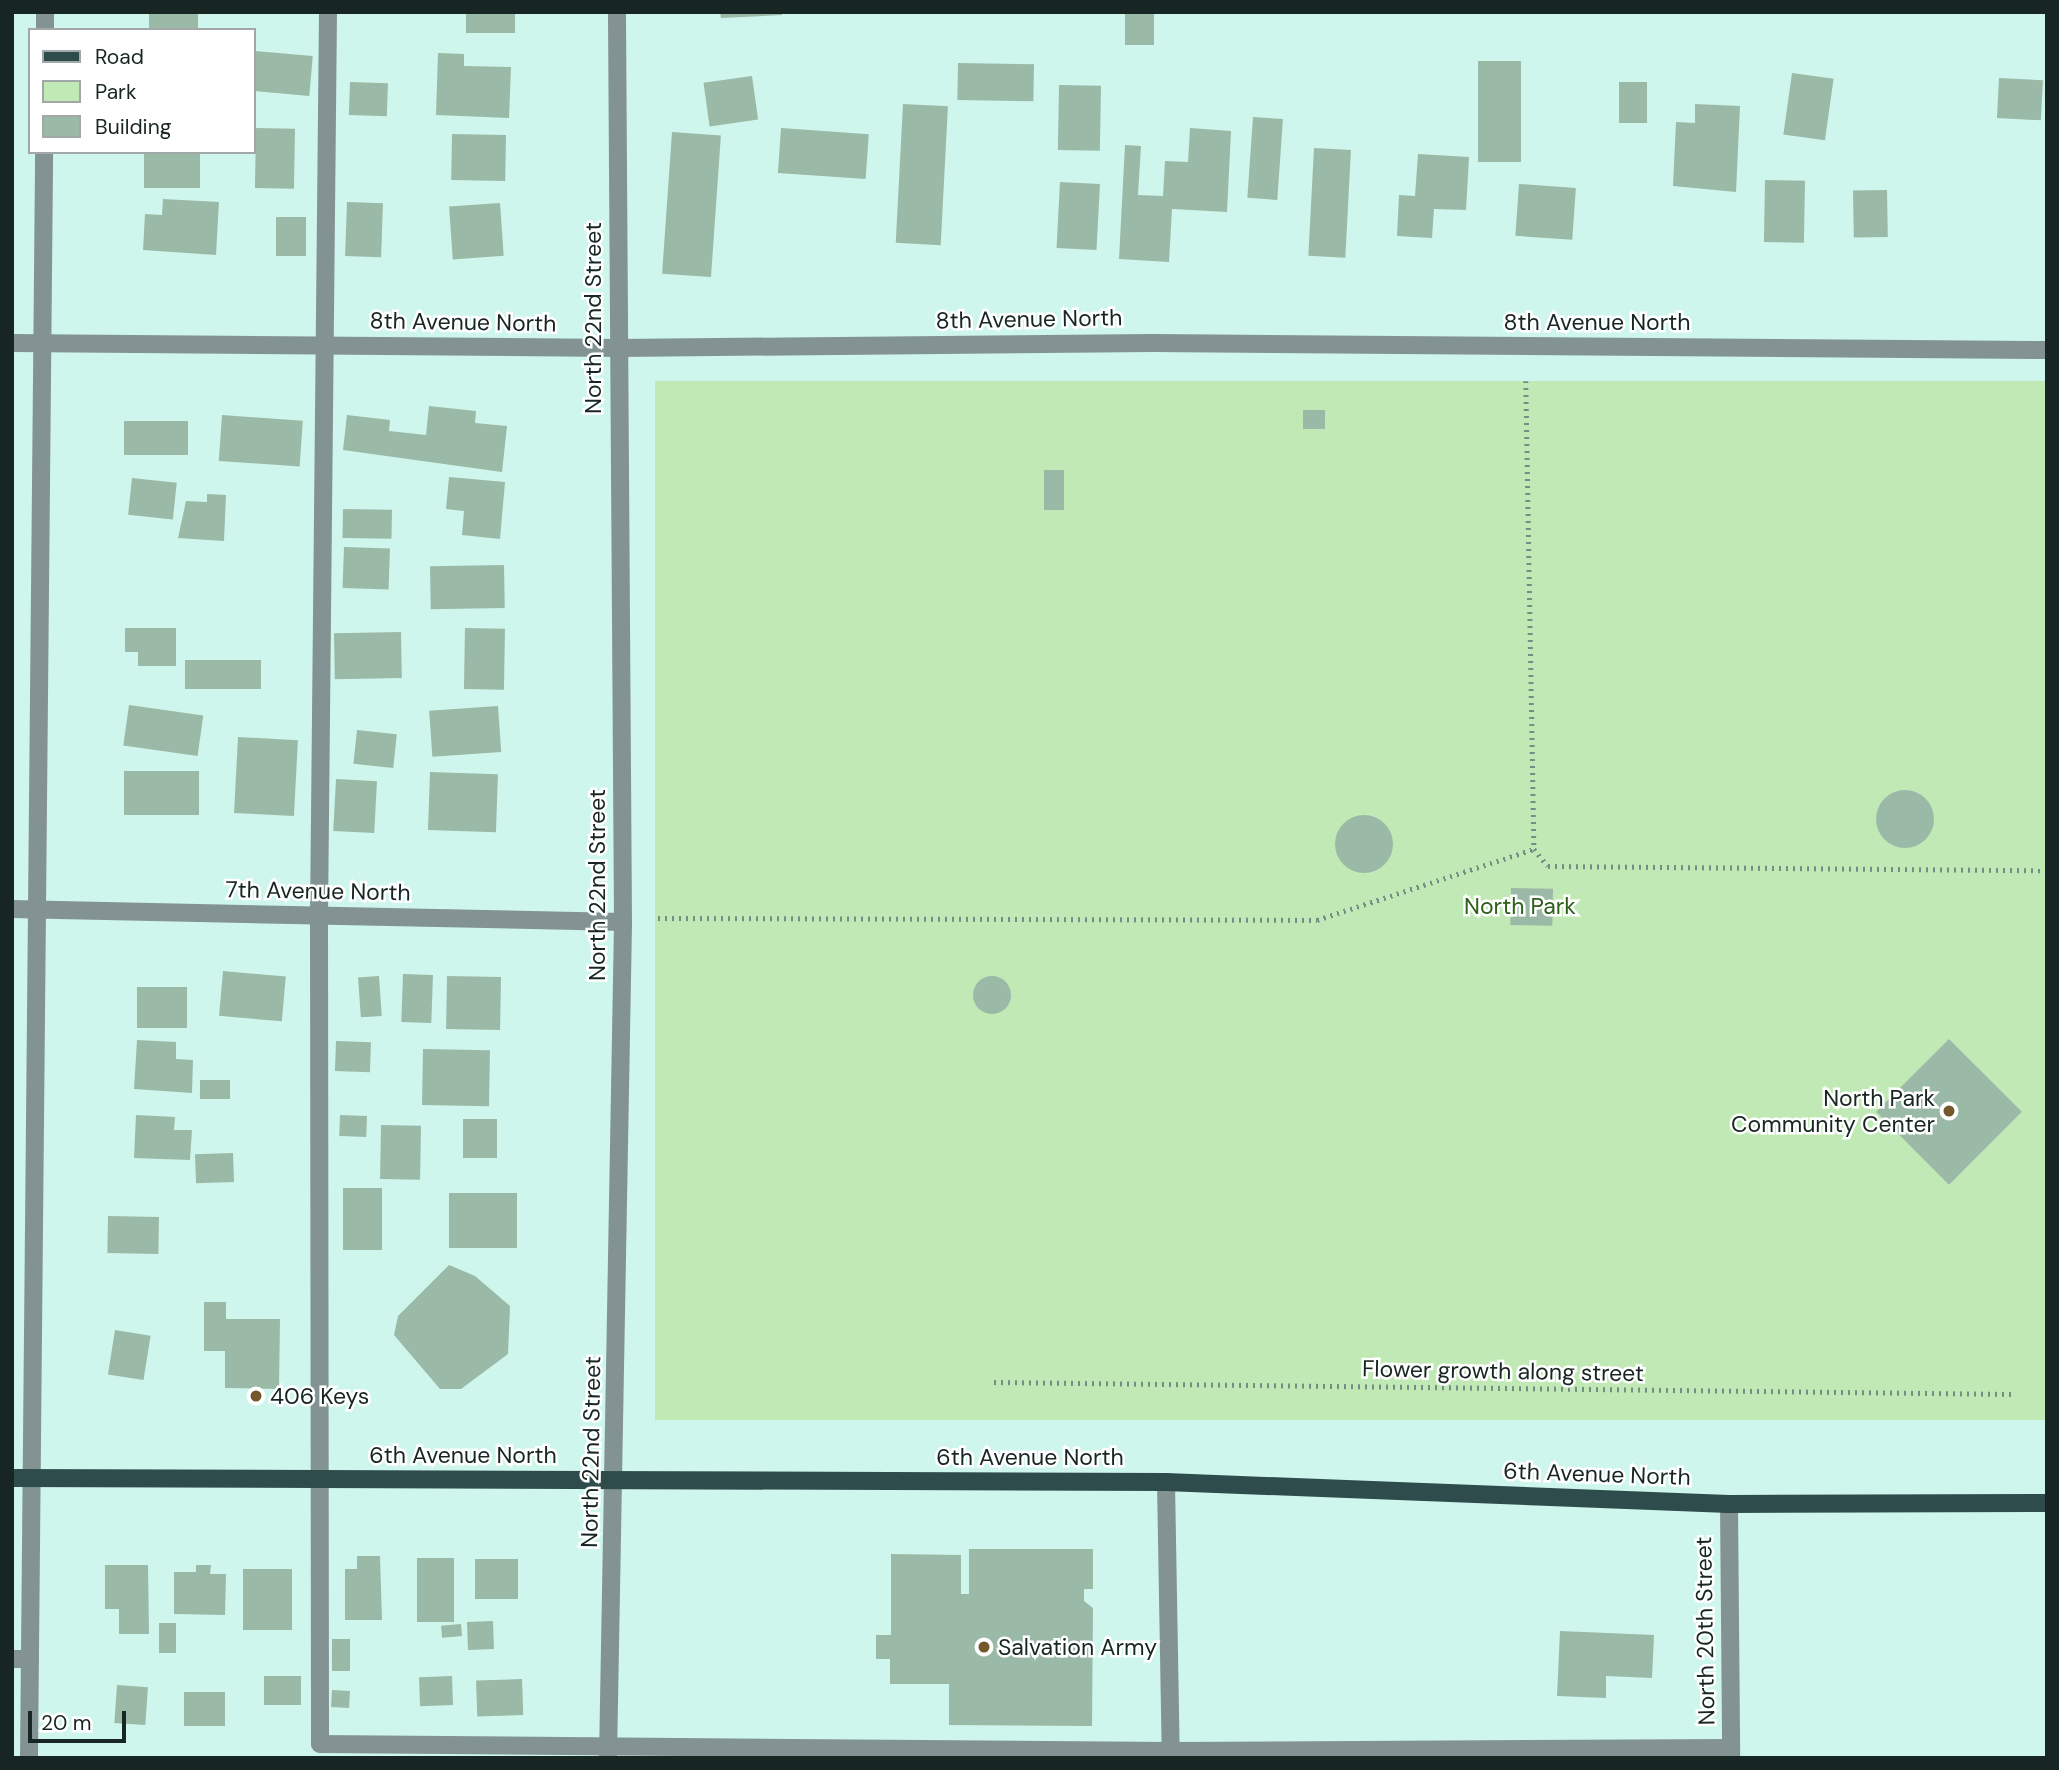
<!DOCTYPE html>
<html>
<head>
<meta charset="utf-8">
<style>
	body { margin:0 }
	#map { position:relative; width:2059px; height:1770px; overflow:hidden; background:#cff6ec; font-family:"DM Sans",sans-serif }
	div>[style] { position:absolute }
	.green>* { inset:0; background:#c1e9b5; transform-origin:0 0 }
	.building>* { inset:0; background:#9bb9a7; transform-origin:0 0 }
	.round { border-radius:50% }
	.path>* { height:4.5px; margin-top:-2.25px; transform-origin:0; background:repeating-linear-gradient(90deg,#738e87 0 2px,transparent 0 7px) }
	.service>* { height:18px; margin:-9px; padding:0 9px; transform-origin:9px; border-radius:9px; background:#839393 }
	.minor>* { height:18px; margin:-9px; padding:0 9px; transform-origin:9px; border-radius:9px; background:#839393 }
	.primary>* { height:18px; margin:-9px; padding:0 9px; transform-origin:9px; border-radius:9px; background:#2e4c4c }
	.dots>* { width:19px; height:19px; translate:-50% -50%; box-sizing:border-box; border:4px solid #fff; border-radius:50% }
	span { translate:-50% -50%; white-space:nowrap; text-align:center; line-height:1.15; -webkit-text-stroke:5px #fff; paint-order:stroke }
	.street-label { font-size:23px; color:#172622 }
	.park-label { font-size:23px; color:#2d601b }
	.poi-label { font-size:23px; color:#172622 }
	.right { translate:-100% -50%; text-align:right }
	.left { translate:0 -50%; text-align:left }
	.frame { position:absolute; inset:0; border:14px solid #172622; pointer-events:none }
	.legend { position:absolute; left:28px; top:28px; width:228px; height:126px; box-sizing:border-box; background:#fff; border:2px solid #a2a8a7; margin:0; padding:9px 12px; list-style:none; font-size:21px; color:#172622 }
	.legend li { display:flex; align-items:center; gap:14px; height:35px }
	.legend b { width:35px; border:2px solid #a2a8a7 }
	.scale { position:absolute; left:28px; top:1711px; width:98px; height:32px; box-sizing:border-box; border:4px solid #172622; border-top:0; padding-left:9px; font-size:21px; line-height:24px; white-space:nowrap; color:#172622; -webkit-text-stroke:5px #fff; paint-order:stroke }
</style>
</head>
<body>
<div id="map">
	<div class="green">
		<div style="left:655px;top:381px;width:1392px;height:1039px"></div>
	</div>
	<div class="building">
		<div style="left:149px;top:12px;width:49px;height:18px"></div>
		<div style="left:466px;top:12px;width:49px;height:21px"></div>
		<div style="clip-path:polygon(720px 12px,782px 12px,782px 15px,721px 18px)"></div>
		<div style="left:1125px;top:12px;width:29px;height:33px"></div>
		<div style="left:255px;top:51px;width:58px;height:40px;rotate:5deg"></div>
		<div style="clip-path:polygon(438px 53px,464px 54px,464px 66px,511px 67px,509px 118px,436px 115px)"></div>
		<div style="left:1478px;top:61px;width:43px;height:101px"></div>
		<div style="left:958px;top:63px;width:76px;height:37px;rotate:1deg"></div>
		<div style="left:1792px;top:73px;width:42px;height:62px;rotate:8deg"></div>
		<div style="left:752px;top:76px;width:44px;height:49px;rotate:82deg"></div>
		<div style="left:1999px;top:78px;width:44px;height:40px;rotate:3deg"></div>
		<div style="left:350px;top:82px;width:38px;height:33px;rotate:2deg"></div>
		<div style="left:1619px;top:82px;width:28px;height:41px"></div>
		<div style="left:1059px;top:85px;width:42px;height:65px;rotate:1deg"></div>
		<div style="left:903px;top:104px;width:45px;height:139px;rotate:3deg"></div>
		<div style="clip-path:polygon(1695px 104px,1740px 106px,1736px 192px,1673px 186px,1676px 122px,1695px 123px)"></div>
		<div style="left:1253px;top:117px;width:30px;height:81px;rotate:4deg"></div>
		<div style="left:256px;top:128px;width:39px;height:60px;rotate:1deg"></div>
		<div style="left:781px;top:128px;width:88px;height:45px;rotate:4deg"></div>
		<div style="clip-path:polygon(1190px 128px,1231px 131px,1227px 212px,1172px 209px,1169px 262px,1119px 259px,1125px 145px,1141px 146px,1138px 195px,1163px 196px,1165px 161px,1188px 162px)"></div>
		<div style="left:672px;top:132px;width:49px;height:142px;rotate:4deg"></div>
		<div style="left:452px;top:134px;width:54px;height:46px;rotate:1deg"></div>
		<div style="left:1314px;top:148px;width:37px;height:108px;rotate:3deg"></div>
		<div style="left:144px;top:152px;width:56px;height:36px"></div>
		<div style="clip-path:polygon(1418px 154px,1469px 157px,1466px 210px,1434px 209px,1432px 238px,1397px 236px,1399px 195px,1415px 196px)"></div>
		<div style="left:1765px;top:180px;width:40px;height:62px;rotate:1deg"></div>
		<div style="left:1060px;top:182px;width:40px;height:66px;rotate:3deg"></div>
		<div style="left:1519px;top:184px;width:57px;height:52px;rotate:4deg"></div>
		<div style="left:1887px;top:190px;width:47px;height:34px;rotate:89deg"></div>
		<div style="clip-path:polygon(163px 199px,219px 202px,216px 255px,143px 250px,145px 214px,162px 215px)"></div>
		<div style="left:347px;top:202px;width:36px;height:54px;rotate:2deg"></div>
		<div style="left:500px;top:203px;width:53px;height:51px;rotate:86deg"></div>
		<div style="left:276px;top:217px;width:30px;height:39px"></div>
		<div style="clip-path:polygon(429px 406px,476px 411px,475px 423px,507px 426px,502px 472px,343px 450px,347px 415px,390px 420px,389px 431px,426px 435px)"></div>
		<div style="left:1303px;top:410px;width:22px;height:19px"></div>
		<div style="left:222px;top:415px;width:81px;height:46px;rotate:4deg"></div>
		<div style="left:124px;top:421px;width:64px;height:34px"></div>
		<div style="left:1044px;top:470px;width:20px;height:40px"></div>
		<div style="clip-path:polygon(449px 477px,505px 482px,500px 539px,462px 535px,464px 511px,446px 509px)"></div>
		<div style="left:132px;top:478px;width:45px;height:37px;rotate:6deg"></div>
		<div style="clip-path:polygon(207px 494px,226px 495px,224px 541px,178px 538px,186px 501px,207px 502px)"></div>
		<div style="left:343px;top:509px;width:49px;height:29px;rotate:1deg"></div>
		<div style="left:344px;top:547px;width:46px;height:41px;rotate:2deg"></div>
		<div style="left:504px;top:565px;width:43px;height:74px;rotate:89deg"></div>
		<div style="clip-path:polygon(125px 628px,176px 628px,176px 666px,138px 666px,138px 652px,125px 652px)"></div>
		<div style="left:465px;top:628px;width:40px;height:61px;rotate:1deg"></div>
		<div style="left:401px;top:632px;width:46px;height:67px;rotate:89deg"></div>
		<div style="left:185px;top:660px;width:76px;height:29px"></div>
		<div style="left:129px;top:705px;width:75px;height:41px;rotate:8deg"></div>
		<div style="left:498px;top:706px;width:46px;height:69px;rotate:86deg"></div>
		<div style="left:357px;top:730px;width:40px;height:34px;rotate:6deg"></div>
		<div style="left:238px;top:737px;width:60px;height:76px;rotate:3deg"></div>
		<div style="left:199px;top:771px;width:44px;height:75px;rotate:90deg"></div>
		<div style="left:430px;top:772px;width:68px;height:58px;rotate:2deg"></div>
		<div style="left:336px;top:779px;width:41px;height:52px;rotate:3deg"></div>
		<div class="round" style="left:1876px;top:790px;width:58px;height:58px"></div>
		<div class="round" style="left:1335px;top:815px;width:58px;height:58px"></div>
		<div style="left:1511px;top:888px;width:42px;height:37px;rotate:1deg"></div>
		<div style="left:223px;top:971px;width:63px;height:45px;rotate:5deg"></div>
		<div style="left:403px;top:974px;width:30px;height:48px;rotate:2deg"></div>
		<div style="left:379px;top:976px;width:40px;height:21px;rotate:86deg"></div>
		<div style="left:447px;top:976px;width:54px;height:53px;rotate:1deg"></div>
		<div class="round" style="left:973px;top:976px;width:38px;height:38px"></div>
		<div style="left:137px;top:987px;width:50px;height:41px"></div>
		<div style="left:1949px;top:1039px;width:103px;height:103px;rotate:45deg"></div>
		<div style="clip-path:polygon(137px 1040px,176px 1042px,176px 1059px,193px 1060px,192px 1093px,134px 1089px)"></div>
		<div style="left:336px;top:1041px;width:35px;height:30px;rotate:2deg"></div>
		<div style="left:423px;top:1049px;width:67px;height:56px;rotate:1deg"></div>
		<div style="left:230px;top:1080px;width:19px;height:30px;rotate:90deg"></div>
		<div style="clip-path:polygon(136px 1115px,175px 1117px,174px 1130px,192px 1130px,190px 1160px,134px 1158px)"></div>
		<div style="left:340px;top:1115px;width:27px;height:21px;rotate:2deg"></div>
		<div style="left:463px;top:1119px;width:34px;height:39px"></div>
		<div style="left:381px;top:1125px;width:40px;height:54px;rotate:1deg"></div>
		<div style="left:233px;top:1153px;width:29px;height:38px;rotate:88deg"></div>
		<div style="left:343px;top:1188px;width:39px;height:62px"></div>
		<div style="left:449px;top:1193px;width:68px;height:55px"></div>
		<div style="left:108px;top:1216px;width:51px;height:37px;rotate:1deg"></div>
		<div style="clip-path:polygon(449px 1265px,475px 1276px,510px 1306px,508px 1354px,461px 1389px,440px 1389px,394px 1335px,398px 1316px)"></div>
		<div style="clip-path:polygon(204px 1302px,226px 1302px,226px 1319px,280px 1319px,279px 1389px,225px 1388px,225px 1351px,204px 1351px)"></div>
		<div style="left:115px;top:1330px;width:36px;height:45px;rotate:9deg"></div>
		<div style="clip-path:polygon(969px 1549px,1093px 1549px,1093px 1589px,1084px 1589px,1084px 1601px,1093px 1608px,1092px 1726px,949px 1725px,949px 1684px,890px 1684px,890px 1659px,876px 1659px,876px 1635px,891px 1635px,891px 1554px,961px 1555px,961px 1594px,969px 1594px)"></div>
		<div style="clip-path:polygon(357px 1556px,380px 1556px,382px 1620px,345px 1620px,345px 1569px,357px 1569px)"></div>
		<div style="left:417px;top:1558px;width:37px;height:64px"></div>
		<div style="left:475px;top:1559px;width:43px;height:40px"></div>
		<div style="clip-path:polygon(105px 1565px,148px 1565px,149px 1634px,119px 1634px,119px 1609px,105px 1609px)"></div>
		<div style="clip-path:polygon(196px 1565px,211px 1565px,210px 1574px,226px 1574px,225px 1615px,174px 1614px,174px 1572px,196px 1572px)"></div>
		<div style="left:243px;top:1569px;width:49px;height:61px"></div>
		<div style="left:493px;top:1621px;width:28px;height:26px;rotate:88deg"></div>
		<div style="left:159px;top:1623px;width:17px;height:30px"></div>
		<div style="left:461px;top:1624px;width:12px;height:20px;rotate:85deg"></div>
		<div style="clip-path:polygon(1560px 1631px,1654px 1635px,1652px 1678px,1606px 1676px,1606px 1698px,1557px 1696px)"></div>
		<div style="left:332px;top:1639px;width:18px;height:32px"></div>
		<div style="left:264px;top:1676px;width:37px;height:29px"></div>
		<div style="left:452px;top:1676px;width:29px;height:33px;rotate:88deg"></div>
		<div style="left:522px;top:1679px;width:36px;height:46px;rotate:88deg"></div>
		<div style="left:117px;top:1685px;width:31px;height:38px;rotate:4deg"></div>
		<div style="left:332px;top:1690px;width:18px;height:17px;rotate:3deg"></div>
		<div style="left:184px;top:1692px;width:41px;height:34px"></div>
	</div>
	<div class="path">
		<div style="left:1526px;top:381px;width:468px;rotate:89deg"></div>
		<div style="left:658px;top:918px;width:659px;rotate:0.17deg"></div>
		<div style="left:1317px;top:920px;width:228px;rotate:-18.1deg"></div>
		<div style="left:1534px;top:849px;width:22px;rotate:51deg"></div>
		<div style="left:1548px;top:866px;width:499px;rotate:0.5deg"></div>
		<div style="left:994px;top:1382px;width:1018px;rotate:0.68deg"></div>
	</div>
	<div class="service">
		<div style="left:328px;top:12px;width:903px;rotate:90.57deg"></div>
		<div style="left:319px;top:915px;width:829px;rotate:89.93deg"></div>
		<div style="left:320px;top:1744px;width:851px;rotate:0.47deg"></div>
		<div style="left:1171px;top:1751px;width:560px;rotate:-0.31deg"></div>
		<div style="left:12px;top:1659px;width:18px"></div>
	</div>
	<div class="minor">
		<div style="left:45px;top:30px;width:18px;rotate:-90deg"></div>
		<div style="left:12px;top:343px;width:606px;rotate:0.47deg"></div>
		<div style="left:618px;top:348px;width:535px;rotate:-0.54deg"></div>
		<div style="left:1153px;top:343px;width:894px;rotate:0.45deg"></div>
		<div style="left:12px;top:909px;width:611px;rotate:1.22deg"></div>
		<div style="left:1166px;top:1482px;width:276px;rotate:89deg"></div>
		<div style="left:1729px;top:1504px;width:254px;rotate:89.5deg"></div>
		<div style="left:29px;top:1758px;width:1606px;rotate:-89.46deg"></div>
		<div style="left:608px;top:1758px;width:836px;rotate:-88.97deg"></div>
		<div style="left:623px;top:922px;width:910px;rotate:-90.38deg"></div>
	</div>
	<div class="primary">
		<div style="left:12px;top:1478px;width:1154px;rotate:0.2deg"></div>
		<div style="left:1166px;top:1482px;width:563px;rotate:2.24deg"></div>
		<div style="left:1729px;top:1504px;width:318px;rotate:-0.2deg"></div>
	</div>
	<div class="dots">
		<div style="left:1949px;top:1111px;background:#73582a"></div>
		<div style="left:256px;top:1396px;background:#73582a"></div>
		<div style="left:984px;top:1647px;background:#73582a"></div>
	</div>
	<div class="street-label">
		<span style="left:593px;top:318px;rotate:-90deg">North 22nd Street</span>
		<span style="left:1029px;top:319px;rotate:-1deg">8th Avenue North</span>
		<span style="left:463px;top:322px;rotate:1deg">8th Avenue North</span>
		<span style="left:1597px;top:322px">8th Avenue North</span>
		<span style="left:597px;top:885px;rotate:-90deg">North 22nd Street</span>
		<span style="left:318px;top:891px;rotate:1deg">7th Avenue North</span>
		<span style="left:1503px;top:1371px;rotate:1deg">Flower growth along street</span>
		<span style="left:591px;top:1452px;rotate:-89deg">North 22nd Street</span>
		<span style="left:463px;top:1455px">6th Avenue North</span>
		<span style="left:1030px;top:1457px">6th Avenue North</span>
		<span style="left:1597px;top:1474px;rotate:2deg">6th Avenue North</span>
		<span style="left:1705px;top:1631px;rotate:-91deg">North 20th Street</span>
	</div>
	<div class="park-label">
		<span style="left:1520px;top:906px">North Park</span>
	</div>
	<div class="poi-label">
		<span class="right" style="left:1935px;top:1111px">North Park<br>Community Center</span>
		<span class="left" style="left:270px;top:1396px">406 Keys</span>
		<span class="left" style="left:998px;top:1647px">Salvation Army</span>
	</div>
	<div class="frame"></div>
	<ul class="legend">
	<li><b style="height:9px;background:#2e4c4c"></b>Road</li>
	<li><b style="height:19px;background:#c1e9b5"></b>Park</li>
	<li><b style="height:19px;background:#9bb9a7"></b>Building</li>
	</ul>
	<div class="scale">20 m</div>
</div>
</body>
</html>
